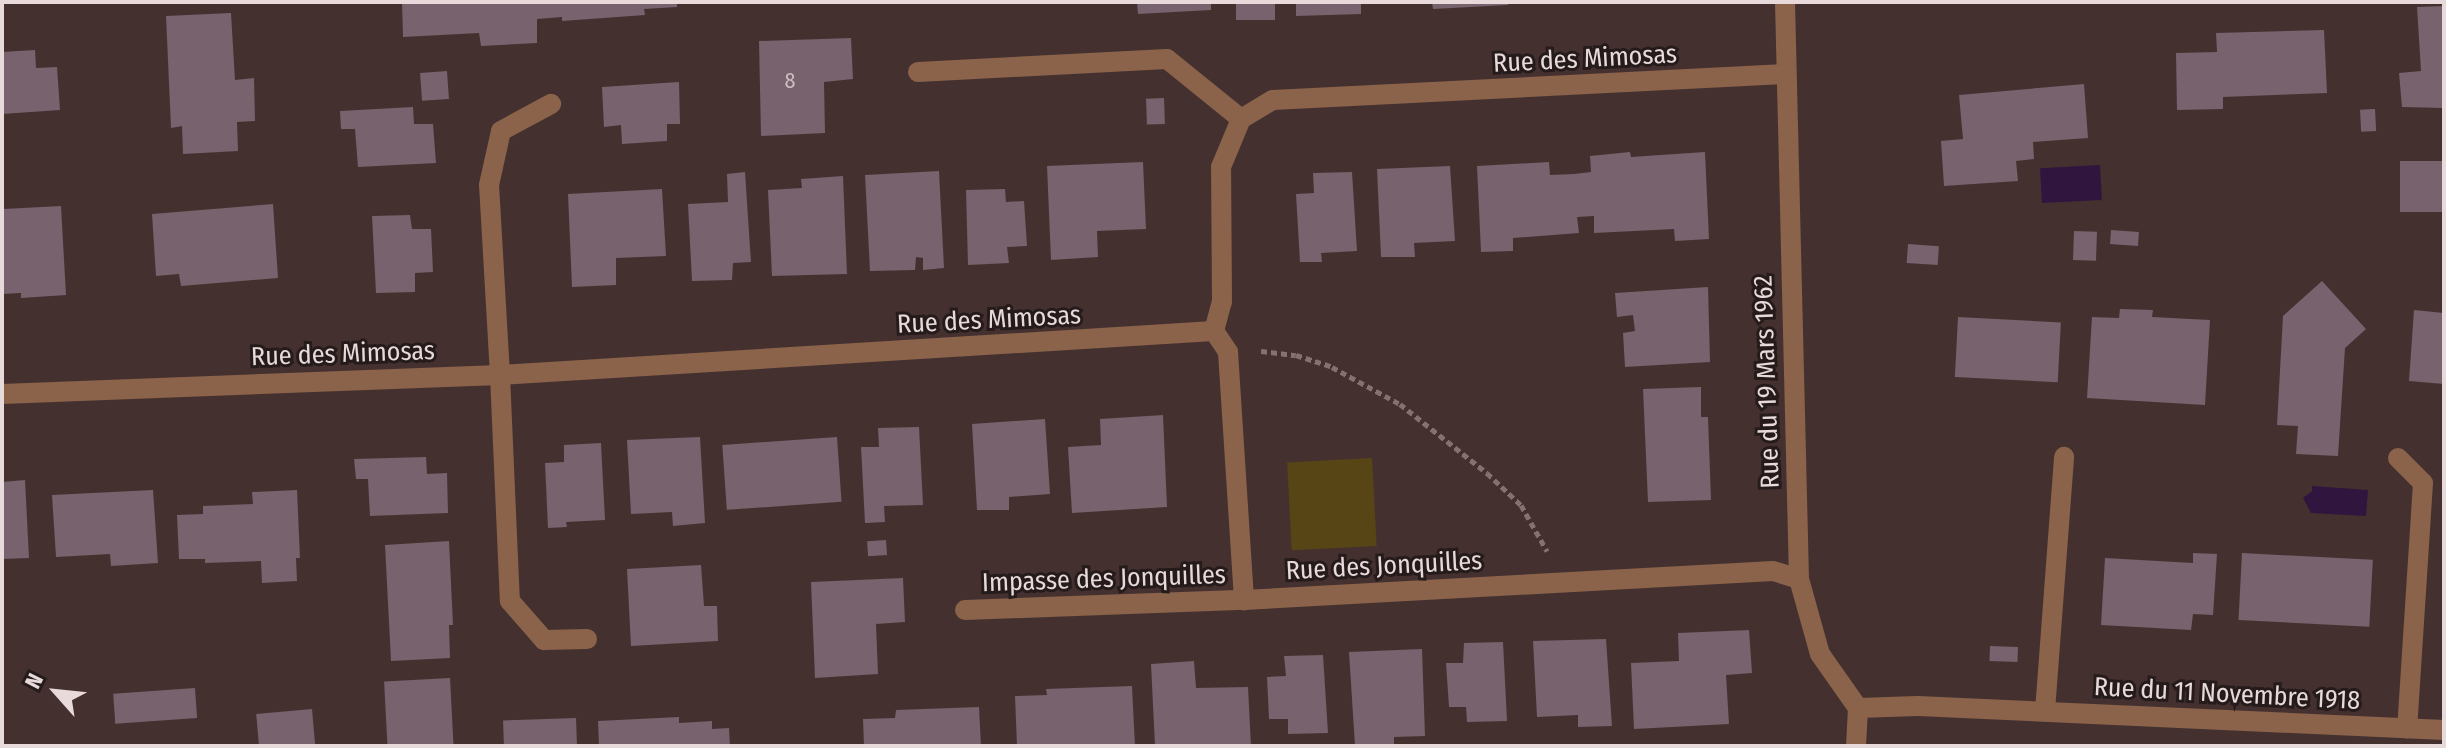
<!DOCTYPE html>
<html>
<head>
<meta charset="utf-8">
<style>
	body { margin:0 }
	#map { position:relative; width:2446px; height:748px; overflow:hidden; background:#453030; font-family:"Fira Sans Condensed",sans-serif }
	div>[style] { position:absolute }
	.green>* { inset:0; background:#584515; transform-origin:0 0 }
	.water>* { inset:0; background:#30153e; transform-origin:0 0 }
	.building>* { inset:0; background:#77626d; transform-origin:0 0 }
	.path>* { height:5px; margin-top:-2.5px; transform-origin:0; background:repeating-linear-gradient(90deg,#847171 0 6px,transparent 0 10px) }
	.lane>* { height:20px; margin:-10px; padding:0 10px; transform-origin:10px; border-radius:10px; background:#8a634a }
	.street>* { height:20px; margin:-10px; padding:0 10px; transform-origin:10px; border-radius:10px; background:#8a634a }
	span { translate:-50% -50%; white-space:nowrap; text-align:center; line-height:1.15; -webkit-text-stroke:6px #251b1b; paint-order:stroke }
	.number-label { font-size:22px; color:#ccbcbf }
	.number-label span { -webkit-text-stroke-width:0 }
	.street-label { font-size:26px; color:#e8dada }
	.frame { position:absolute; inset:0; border:4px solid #e8dada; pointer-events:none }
	.north { position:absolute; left:16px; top:652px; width:80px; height:80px; -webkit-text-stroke:6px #251b1b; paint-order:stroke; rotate:297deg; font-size:22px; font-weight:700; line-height:32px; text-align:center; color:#e8dada }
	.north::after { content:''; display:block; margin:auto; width:28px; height:36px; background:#e8dada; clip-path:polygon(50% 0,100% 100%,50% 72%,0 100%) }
</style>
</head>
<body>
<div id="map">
	<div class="green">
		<div style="left:1372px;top:458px;width:88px;height:85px;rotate:87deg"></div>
	</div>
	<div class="water">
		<div style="left:2100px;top:165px;width:35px;height:60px;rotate:87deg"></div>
		<div style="clip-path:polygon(2312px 486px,2368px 490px,2366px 516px,2311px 513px,2303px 498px,2312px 491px)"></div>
	</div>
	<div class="building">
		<div style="clip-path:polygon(402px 2px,677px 2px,677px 7px,644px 9px,645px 15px,562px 21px,562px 17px,537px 19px,537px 43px,481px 46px,479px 33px,403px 37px)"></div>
		<div style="clip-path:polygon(1137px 2px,1211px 2px,1211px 10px,1138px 14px)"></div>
		<div style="left:1236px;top:2px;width:39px;height:18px"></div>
		<div style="clip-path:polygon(1296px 2px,1361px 2px,1361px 14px,1296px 16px)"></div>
		<div style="clip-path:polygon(1432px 2px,1508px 2px,1508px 5px,1433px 9px)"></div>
		<div style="clip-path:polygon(2444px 6px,2444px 108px,2402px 107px,2399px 73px,2421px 71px,2417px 7px)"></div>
		<div style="clip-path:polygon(231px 13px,235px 80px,254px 78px,255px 121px,237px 122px,238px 151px,183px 154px,182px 126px,171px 128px,166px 16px)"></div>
		<div style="clip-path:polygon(2324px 30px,2327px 93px,2223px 97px,2223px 109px,2177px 110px,2176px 53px,2217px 52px,2216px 33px)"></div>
		<div style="clip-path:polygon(851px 38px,853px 79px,824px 82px,825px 133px,761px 136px,759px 41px)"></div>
		<div style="clip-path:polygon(35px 50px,36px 68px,57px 67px,60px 110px,2px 114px,2px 52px)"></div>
		<div style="left:447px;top:71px;width:28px;height:27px;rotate:86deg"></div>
		<div style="clip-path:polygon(679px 82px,680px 124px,667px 124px,667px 141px,622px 144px,621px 125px,604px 127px,602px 87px)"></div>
		<div style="clip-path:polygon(2084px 84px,2088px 138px,2033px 142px,2034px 159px,2016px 161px,2018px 181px,1944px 186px,1941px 141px,1963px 139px,1959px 95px)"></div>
		<div style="left:1164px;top:98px;width:26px;height:18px;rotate:88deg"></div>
		<div style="clip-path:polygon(413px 107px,414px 124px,433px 124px,436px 163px,358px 167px,355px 129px,341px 129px,340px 111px)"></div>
		<div style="left:2375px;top:109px;width:22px;height:15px;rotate:87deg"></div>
		<div style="clip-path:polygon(1630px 152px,1631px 157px,1705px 152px,1709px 239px,1675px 241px,1674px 229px,1594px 233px,1594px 216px,1577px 217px,1579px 233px,1513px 238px,1513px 251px,1481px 252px,1477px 166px,1549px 162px,1550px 175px,1574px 174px,1591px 172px,1590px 156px)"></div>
		<div style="left:2444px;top:161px;width:51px;height:44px;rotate:90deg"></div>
		<div style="clip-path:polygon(1143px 162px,1146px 229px,1097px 231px,1098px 257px,1051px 260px,1047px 166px)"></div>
		<div style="clip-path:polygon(1450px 166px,1455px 241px,1414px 243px,1415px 257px,1381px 257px,1377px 169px)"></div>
		<div style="clip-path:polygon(939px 171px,944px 268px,923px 270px,923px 258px,916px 257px,915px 270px,870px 271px,865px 175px)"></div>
		<div style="clip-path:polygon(745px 172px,751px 262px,733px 263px,732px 280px,692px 281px,688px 204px,728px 202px,727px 174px)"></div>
		<div style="clip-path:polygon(1352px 172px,1357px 251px,1321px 253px,1322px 262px,1300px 262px,1296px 194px,1314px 193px,1313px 173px)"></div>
		<div style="clip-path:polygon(843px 176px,847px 274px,772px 276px,768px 190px,802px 188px,801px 179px)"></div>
		<div style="clip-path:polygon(662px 189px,666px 256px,616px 258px,616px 285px,572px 287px,568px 194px)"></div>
		<div style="clip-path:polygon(1005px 189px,1006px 202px,1024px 201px,1027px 246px,1007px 247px,1009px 263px,968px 265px,966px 190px)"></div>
		<div style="clip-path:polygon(273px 204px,278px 278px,181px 286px,179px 274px,156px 276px,152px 214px)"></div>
		<div style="clip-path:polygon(61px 206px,66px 295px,21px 298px,21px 293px,2px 294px,3px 209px)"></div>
		<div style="clip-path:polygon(410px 215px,412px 229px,431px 229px,433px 272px,415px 273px,415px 292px,376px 293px,372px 216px)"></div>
		<div style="left:2111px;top:230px;width:28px;height:14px;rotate:4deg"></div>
		<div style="left:2074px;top:231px;width:23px;height:29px;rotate:2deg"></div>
		<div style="left:1908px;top:244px;width:31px;height:19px;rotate:4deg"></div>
		<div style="clip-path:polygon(2322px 281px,2366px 329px,2345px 348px,2338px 456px,2296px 454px,2298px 426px,2277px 425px,2283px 316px)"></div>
		<div style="clip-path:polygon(1708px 287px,1710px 362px,1625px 367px,1623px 333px,1635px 331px,1633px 315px,1617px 317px,1615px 293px)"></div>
		<div style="clip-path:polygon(2120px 309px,2153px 310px,2152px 317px,2210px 320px,2205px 405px,2087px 398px,2092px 317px,2119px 318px)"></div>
		<div style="clip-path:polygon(2414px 310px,2444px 313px,2444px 384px,2409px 381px)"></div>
		<div style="left:1958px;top:317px;width:103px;height:60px;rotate:3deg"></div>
		<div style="clip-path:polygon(1701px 387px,1701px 417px,1708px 417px,1711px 500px,1648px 502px,1643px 389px)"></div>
		<div style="clip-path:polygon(1163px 415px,1167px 507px,1072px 513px,1068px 447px,1101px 445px,1100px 419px)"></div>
		<div style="clip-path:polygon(1045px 419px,1050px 494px,1009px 497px,1009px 510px,977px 510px,972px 424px)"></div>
		<div style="clip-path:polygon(919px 427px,923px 505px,884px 506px,885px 522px,865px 523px,861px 447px,879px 447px,878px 428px)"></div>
		<div style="clip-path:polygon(700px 437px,705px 523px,673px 526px,672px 512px,631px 514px,627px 440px)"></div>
		<div style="left:837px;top:437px;width:65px;height:115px;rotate:86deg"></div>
		<div style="clip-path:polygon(601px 443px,605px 520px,566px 522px,567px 527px,548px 528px,545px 463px,564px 462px,564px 445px)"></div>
		<div style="clip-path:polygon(426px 457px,427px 474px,447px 473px,448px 513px,370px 516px,368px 479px,356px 479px,354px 459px)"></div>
		<div style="clip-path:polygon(25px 480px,29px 558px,2px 559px,2px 482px)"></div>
		<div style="clip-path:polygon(153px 490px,158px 563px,111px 566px,110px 554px,56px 557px,52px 495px)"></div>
		<div style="clip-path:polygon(297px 490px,300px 558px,296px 558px,297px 581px,262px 583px,261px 561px,205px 563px,205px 559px,179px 559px,177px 515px,203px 514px,203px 506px,253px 504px,252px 492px)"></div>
		<div style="left:886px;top:540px;width:15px;height:19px;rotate:86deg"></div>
		<div style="clip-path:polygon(449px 541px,453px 625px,449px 625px,450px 658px,391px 661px,385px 545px)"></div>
		<div style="clip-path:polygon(2193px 553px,2217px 554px,2213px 615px,2193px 614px,2191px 630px,2101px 625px,2105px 558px,2193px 563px)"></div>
		<div style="left:2242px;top:553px;width:131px;height:67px;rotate:3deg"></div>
		<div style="clip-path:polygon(701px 565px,704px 606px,717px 606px,718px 641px,631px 646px,627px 569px)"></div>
		<div style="clip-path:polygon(903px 578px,905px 622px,876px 624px,878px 674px,815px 678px,811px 582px)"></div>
		<div style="clip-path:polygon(1749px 630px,1752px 673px,1726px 675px,1729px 724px,1634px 729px,1631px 663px,1679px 661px,1678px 633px)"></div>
		<div style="clip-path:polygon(1606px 639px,1612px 726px,1578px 727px,1578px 715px,1537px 717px,1533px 641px)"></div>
		<div style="clip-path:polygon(1503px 642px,1507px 721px,1467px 722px,1466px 707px,1449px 707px,1446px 663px,1463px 663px,1464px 643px)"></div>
		<div style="left:1990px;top:646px;width:28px;height:15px;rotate:2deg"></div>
		<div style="clip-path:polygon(1422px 649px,1425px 736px,1394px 737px,1394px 746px,1355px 746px,1349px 652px)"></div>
		<div style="clip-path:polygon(1323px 655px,1328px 733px,1288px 734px,1288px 719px,1269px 719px,1267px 677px,1286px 676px,1284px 656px)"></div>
		<div style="clip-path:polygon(1194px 661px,1196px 688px,1248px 687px,1251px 746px,1155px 746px,1151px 664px)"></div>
		<div style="left:450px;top:678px;width:68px;height:66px;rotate:87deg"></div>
		<div style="clip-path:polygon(1132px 686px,1135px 746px,1017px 746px,1015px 696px,1047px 695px,1046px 689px)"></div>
		<div style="left:195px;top:688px;width:30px;height:82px;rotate:86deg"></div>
		<div style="clip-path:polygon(979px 707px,981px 746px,864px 746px,863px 719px,895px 718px,896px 710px)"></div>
		<div style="left:312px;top:709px;width:37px;height:56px;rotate:85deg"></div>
		<div style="clip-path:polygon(679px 717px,679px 723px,712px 721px,712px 729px,729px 728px,730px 746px,599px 746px,598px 721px)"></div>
		<div style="left:576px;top:718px;width:28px;height:73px;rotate:88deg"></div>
	</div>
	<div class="path">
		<div style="left:1261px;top:351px;width:35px;rotate:7deg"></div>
		<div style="left:1296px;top:355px;width:38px;rotate:18deg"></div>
		<div style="left:1332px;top:367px;width:77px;rotate:28.6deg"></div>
		<div style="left:1400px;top:404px;width:111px;rotate:38.4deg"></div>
		<div style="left:1487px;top:473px;width:47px;rotate:43.3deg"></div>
		<div style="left:1521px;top:505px;width:53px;rotate:60.5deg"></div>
	</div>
	<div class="lane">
		<div style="left:500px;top:375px;width:190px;rotate:-93.3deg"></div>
		<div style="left:489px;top:185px;width:55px;rotate:-77.5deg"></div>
		<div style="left:501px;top:131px;width:57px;rotate:-28.4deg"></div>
		<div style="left:965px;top:610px;width:279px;rotate:-2.1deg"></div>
	</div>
	<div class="street">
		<div style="left:1785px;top:2px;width:577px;rotate:88.61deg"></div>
		<div style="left:1799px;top:579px;width:78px;rotate:74.4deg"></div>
		<div style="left:1820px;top:654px;width:66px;rotate:54.9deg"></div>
		<div style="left:1858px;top:708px;width:38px;rotate:93deg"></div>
		<div style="left:918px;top:72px;width:249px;rotate:-3deg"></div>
		<div style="left:1167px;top:59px;width:95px;rotate:39deg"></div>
		<div style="left:1214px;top:331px;width:25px;rotate:56deg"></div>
		<div style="left:1228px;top:352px;width:249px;rotate:86.3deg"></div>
		<div style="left:1244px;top:600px;width:530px;rotate:-3.14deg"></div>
		<div style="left:1773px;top:571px;width:27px;rotate:17deg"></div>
		<div style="left:500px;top:375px;width:226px;rotate:87.5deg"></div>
		<div style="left:510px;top:601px;width:52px;rotate:48.9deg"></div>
		<div style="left:544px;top:640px;width:43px;rotate:-1.3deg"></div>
		<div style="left:2px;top:394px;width:498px;rotate:-2.2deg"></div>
		<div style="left:500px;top:375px;width:715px;rotate:-3.53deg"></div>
		<div style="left:1214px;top:331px;width:30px;rotate:-75deg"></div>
		<div style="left:1222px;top:302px;width:135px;rotate:-90.4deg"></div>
		<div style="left:1221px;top:167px;width:52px;rotate:-67.4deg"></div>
		<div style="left:1241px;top:119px;width:37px;rotate:-31deg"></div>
		<div style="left:1273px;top:100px;width:513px;rotate:-2.91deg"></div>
		<div style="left:2398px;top:458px;width:35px;rotate:45deg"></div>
		<div style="left:2423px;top:483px;width:246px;rotate:93.7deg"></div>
		<div style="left:1858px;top:708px;width:60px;rotate:-1.9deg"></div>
		<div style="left:1918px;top:706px;width:527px;rotate:2.61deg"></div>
		<div style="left:2045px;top:711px;width:255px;rotate:-85.7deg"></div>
	</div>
	<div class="number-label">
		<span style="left:790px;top:81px">8</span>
	</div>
	<div class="street-label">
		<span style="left:1585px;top:59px;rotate:-3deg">Rue des Mimosas</span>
		<span style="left:989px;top:320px;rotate:-3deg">Rue des Mimosas</span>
		<span style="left:343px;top:354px;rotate:-2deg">Rue des Mimosas</span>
		<span style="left:1767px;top:382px;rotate:-92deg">Rue du 19 Mars 1962</span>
		<span style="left:1384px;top:566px;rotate:-3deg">Rue des Jonquilles</span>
		<span style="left:1104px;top:579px;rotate:-2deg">Impasse des Jonquilles</span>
		<span style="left:2227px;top:694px;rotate:3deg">Rue du 11 Novembre 1918</span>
	</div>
	<div class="frame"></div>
	<div class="north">N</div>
</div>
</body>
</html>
